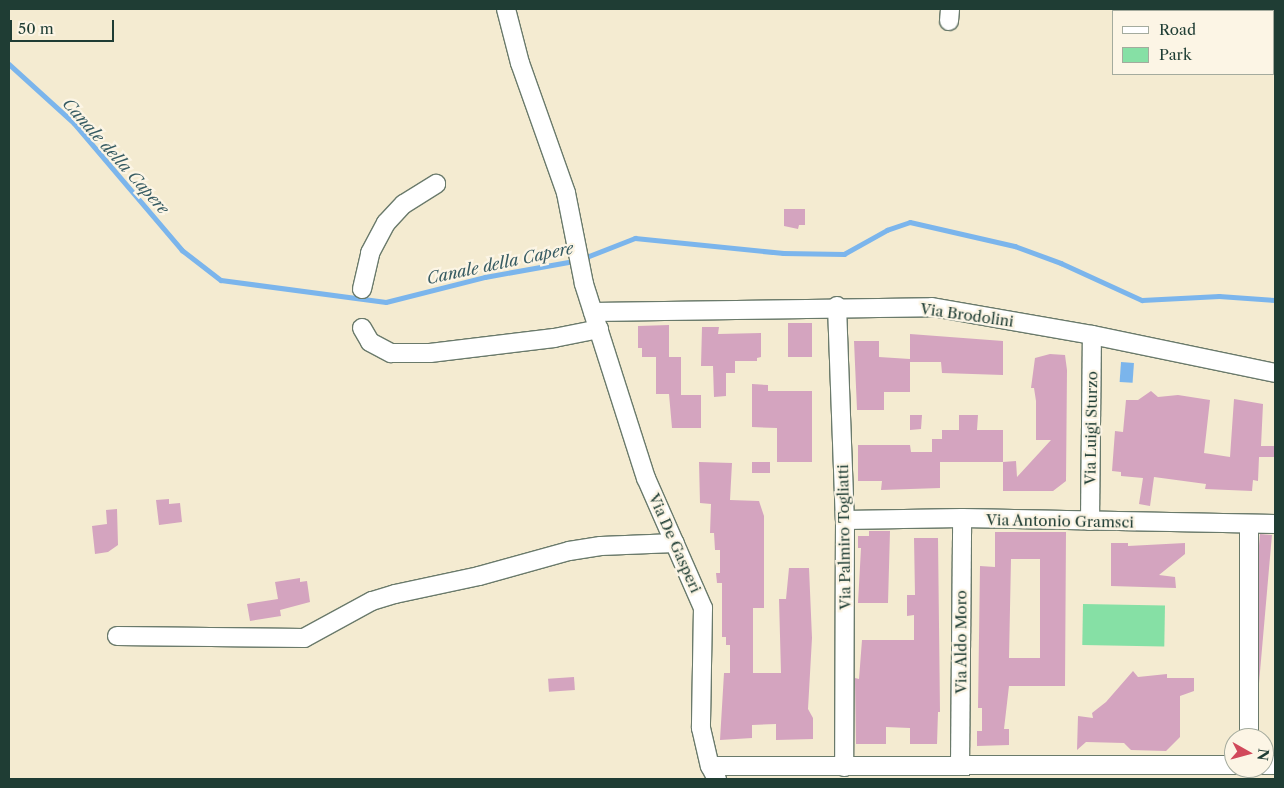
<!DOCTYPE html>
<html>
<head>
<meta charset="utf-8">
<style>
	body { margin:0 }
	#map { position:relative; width:1284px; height:788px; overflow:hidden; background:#f4ebd1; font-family:"Libre Caslon Text",serif }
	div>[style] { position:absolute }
	.green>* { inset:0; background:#86e0a5; transform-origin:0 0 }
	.water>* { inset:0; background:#7bb5ec; transform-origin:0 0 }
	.stream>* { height:4.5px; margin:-2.25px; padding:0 2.25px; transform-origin:2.25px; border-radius:2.25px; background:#7bb5ec }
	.building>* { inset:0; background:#d4a4bf; transform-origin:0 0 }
	.roads { filter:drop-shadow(1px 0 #6a7a6b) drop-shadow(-1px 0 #6a7a6b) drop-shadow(0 1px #6a7a6b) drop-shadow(0 -1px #6a7a6b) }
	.minor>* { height:18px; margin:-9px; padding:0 9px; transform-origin:9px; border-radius:9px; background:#fff }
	span { translate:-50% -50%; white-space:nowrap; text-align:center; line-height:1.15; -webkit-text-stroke:4.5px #fcf5e5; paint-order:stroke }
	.street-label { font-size:15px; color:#1f3d34 }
	.water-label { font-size:16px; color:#365b62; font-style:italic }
	.frame { position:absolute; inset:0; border:10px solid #1f3d34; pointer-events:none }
	.legend { position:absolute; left:1112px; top:10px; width:162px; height:65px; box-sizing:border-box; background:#fcf5e5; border:1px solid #a4ab9e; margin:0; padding:6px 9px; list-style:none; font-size:15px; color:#1f3d34 }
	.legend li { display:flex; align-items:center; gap:10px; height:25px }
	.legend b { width:25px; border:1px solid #a4ab9e }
	.north { position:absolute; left:1224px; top:728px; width:50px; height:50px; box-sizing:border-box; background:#fcf5e5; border:1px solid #a4ab9e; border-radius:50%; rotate:97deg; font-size:14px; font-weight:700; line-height:20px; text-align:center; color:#1f3d34 }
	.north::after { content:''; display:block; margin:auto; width:18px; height:22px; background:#d1495b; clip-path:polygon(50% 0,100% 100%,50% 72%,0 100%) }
	.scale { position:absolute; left:10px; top:20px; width:104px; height:22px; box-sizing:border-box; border:2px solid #1f3d34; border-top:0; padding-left:6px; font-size:15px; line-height:18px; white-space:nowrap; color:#1f3d34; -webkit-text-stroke:4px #fcf5e5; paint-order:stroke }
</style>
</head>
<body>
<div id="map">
	<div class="green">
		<div style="left:1083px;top:604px;width:82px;height:41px;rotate:1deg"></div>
	</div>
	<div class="water">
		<div style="left:1121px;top:362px;width:13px;height:20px;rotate:4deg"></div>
	</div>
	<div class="stream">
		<div style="left:9px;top:64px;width:88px;rotate:42.2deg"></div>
		<div style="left:74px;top:123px;width:167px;rotate:49.6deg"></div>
		<div style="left:182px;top:250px;width:49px;rotate:37.6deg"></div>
		<div style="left:221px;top:280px;width:166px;rotate:7.6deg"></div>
		<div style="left:386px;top:302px;width:102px;rotate:-14.2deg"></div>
		<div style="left:485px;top:277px;width:90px;rotate:-10.2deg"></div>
		<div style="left:584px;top:258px;width:55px;rotate:-21.4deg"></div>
		<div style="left:635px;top:238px;width:149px;rotate:5.8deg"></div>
		<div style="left:783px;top:253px;width:61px;rotate:0.9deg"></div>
		<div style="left:844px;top:254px;width:49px;rotate:-29.2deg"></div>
		<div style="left:887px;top:230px;width:24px;rotate:-19deg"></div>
		<div style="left:910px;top:222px;width:108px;rotate:12.9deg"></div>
		<div style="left:1015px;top:246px;width:49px;rotate:20.3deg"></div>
		<div style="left:1061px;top:263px;width:89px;rotate:24.6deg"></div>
		<div style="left:1142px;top:300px;width:77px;rotate:-3deg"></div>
		<div style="left:1219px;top:296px;width:56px;rotate:4.1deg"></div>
	</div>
	<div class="building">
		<div style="clip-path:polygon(784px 209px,805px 209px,805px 225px,799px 225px,798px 229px,784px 226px)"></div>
		<div style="left:788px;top:323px;width:24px;height:34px"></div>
		<div style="clip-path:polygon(669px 325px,669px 357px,681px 357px,681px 395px,701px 395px,701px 428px,672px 428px,669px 394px,656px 394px,656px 357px,642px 357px,642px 348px,638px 348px,638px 326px)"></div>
		<div style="clip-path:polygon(702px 327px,719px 327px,718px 334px,761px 333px,761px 357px,757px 358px,757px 361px,735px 361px,735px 373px,726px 373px,726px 396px,714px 397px,713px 366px,701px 366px)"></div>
		<div style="clip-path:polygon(910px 334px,1003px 341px,1003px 375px,942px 373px,941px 362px,910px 362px)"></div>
		<div style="clip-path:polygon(854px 341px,879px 341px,879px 357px,910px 359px,910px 392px,884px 392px,884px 410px,857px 410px)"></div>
		<div style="clip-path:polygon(1050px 354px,1065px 355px,1067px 370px,1066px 481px,1053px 491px,1003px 491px,1003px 462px,1016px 461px,1017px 477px,1051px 440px,1036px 440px,1036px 401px,1034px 388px,1031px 388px,1035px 358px)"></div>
		<div style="clip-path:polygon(752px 384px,768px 385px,768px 391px,812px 391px,812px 462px,777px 462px,777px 428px,752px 427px)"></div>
		<div style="clip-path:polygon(1151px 391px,1158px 397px,1178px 395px,1210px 400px,1204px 453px,1230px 457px,1234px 399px,1263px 404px,1261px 446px,1275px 446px,1275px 457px,1259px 457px,1258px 481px,1253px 480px,1252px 491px,1205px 489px,1206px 484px,1154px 477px,1150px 506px,1139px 504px,1143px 478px,1121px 476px,1121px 472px,1112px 471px,1115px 431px,1123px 432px,1126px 400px,1138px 400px)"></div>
		<div style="clip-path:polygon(910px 415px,922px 415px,921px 429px,910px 430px)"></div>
		<div style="clip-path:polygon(959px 415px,978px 415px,977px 430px,1003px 430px,1003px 462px,940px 462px,940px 488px,881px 490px,882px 481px,858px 481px,858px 445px,910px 445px,911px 452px,932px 452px,932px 439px,942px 439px,942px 430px,959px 430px)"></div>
		<div style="clip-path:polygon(699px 462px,732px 463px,730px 500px,759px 501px,764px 516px,764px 608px,753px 608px,753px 673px,781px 673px,779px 599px,786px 599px,789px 568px,809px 568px,812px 638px,808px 709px,813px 718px,813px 739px,776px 740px,776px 724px,752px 725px,752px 738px,720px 740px,724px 673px,730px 673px,730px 645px,726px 645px,726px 637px,722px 637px,722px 583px,717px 583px,716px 573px,720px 573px,720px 550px,715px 550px,714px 533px,710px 533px,711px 504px,700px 503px)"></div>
		<div style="left:752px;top:462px;width:18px;height:11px"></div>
		<div style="clip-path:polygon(169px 499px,169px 504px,180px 503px,182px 522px,159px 525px,156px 500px)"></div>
		<div style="clip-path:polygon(117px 509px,118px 545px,108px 552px,95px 554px,92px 526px,107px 524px,106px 510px)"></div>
		<div style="clip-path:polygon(869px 531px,890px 531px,888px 603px,858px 603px,861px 548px,858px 548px,858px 536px,869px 536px)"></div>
		<div style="clip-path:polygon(evenodd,995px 532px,1066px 532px,1065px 686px,1009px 686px,1004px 729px,1009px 729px,1009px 745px,977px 746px,977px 731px,982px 731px,982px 708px,978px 708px,980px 566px,995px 567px,995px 532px,1011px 559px,1040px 559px,1040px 658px,1009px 658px,1011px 559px)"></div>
		<div style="left:1260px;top:534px;width:12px;height:204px;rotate:5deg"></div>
		<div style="clip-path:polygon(914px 538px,938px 538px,940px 712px,938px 712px,937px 744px,910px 744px,910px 728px,886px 727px,886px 744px,856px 744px,855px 678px,859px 679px,862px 640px,914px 640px,914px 615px,907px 616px,907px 595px,915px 595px)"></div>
		<div style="clip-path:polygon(1111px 543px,1128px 543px,1128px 546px,1185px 543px,1185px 554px,1159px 575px,1175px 577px,1176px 588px,1111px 586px)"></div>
		<div style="clip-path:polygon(300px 578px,300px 582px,307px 581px,310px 602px,280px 610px,281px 616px,250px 621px,247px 604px,278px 599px,275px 582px)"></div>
		<div style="clip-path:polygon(1133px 671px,1138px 677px,1167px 674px,1167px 678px,1194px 678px,1194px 691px,1180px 696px,1180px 737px,1166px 751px,1131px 750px,1124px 743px,1086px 742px,1077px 750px,1078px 716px,1093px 718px,1092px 713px,1106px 702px)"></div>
		<div style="left:574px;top:677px;width:13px;height:26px;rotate:86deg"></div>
	</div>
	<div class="roads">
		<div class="minor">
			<div style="left:506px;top:9px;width:56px;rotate:75.5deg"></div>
			<div style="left:520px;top:63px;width:138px;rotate:70.5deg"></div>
			<div style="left:566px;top:193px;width:93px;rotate:78.8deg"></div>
			<div style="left:584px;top:284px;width:204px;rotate:72.3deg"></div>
			<div style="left:646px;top:478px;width:142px;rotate:66.3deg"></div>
			<div style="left:703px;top:608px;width:120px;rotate:91deg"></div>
			<div style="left:701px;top:728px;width:39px;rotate:77deg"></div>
			<div style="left:710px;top:766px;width:15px;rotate:62deg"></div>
			<div style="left:949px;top:21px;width:12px;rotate:-85deg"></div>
			<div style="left:362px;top:289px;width:37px;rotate:-77deg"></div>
			<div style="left:370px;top:253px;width:34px;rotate:-62deg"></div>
			<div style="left:386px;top:223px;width:26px;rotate:-47deg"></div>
			<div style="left:404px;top:204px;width:38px;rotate:-32deg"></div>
			<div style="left:837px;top:306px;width:214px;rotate:87.9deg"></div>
			<div style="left:845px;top:520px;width:247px;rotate:90.2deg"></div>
			<div style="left:593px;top:312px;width:339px;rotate:-0.8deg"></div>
			<div style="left:932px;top:307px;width:162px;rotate:9.9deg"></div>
			<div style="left:1092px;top:335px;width:187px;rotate:11.7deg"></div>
			<div style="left:362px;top:328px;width:16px;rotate:60deg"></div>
			<div style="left:370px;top:342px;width:24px;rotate:28deg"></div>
			<div style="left:391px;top:353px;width:39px"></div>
			<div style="left:430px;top:353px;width:125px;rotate:-6.9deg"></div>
			<div style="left:554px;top:338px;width:46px;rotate:-11.3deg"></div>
			<div style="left:845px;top:520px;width:117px;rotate:-1deg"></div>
			<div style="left:962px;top:518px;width:313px;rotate:1.1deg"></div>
			<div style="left:1090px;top:521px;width:186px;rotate:-89.4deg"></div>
			<div style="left:117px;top:636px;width:187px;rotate:0.6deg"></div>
			<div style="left:304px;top:638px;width:77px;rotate:-28.6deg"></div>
			<div style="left:372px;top:601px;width:24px;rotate:-17deg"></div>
			<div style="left:395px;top:594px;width:86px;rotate:-12.1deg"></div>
			<div style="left:479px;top:576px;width:93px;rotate:-15.5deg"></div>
			<div style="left:569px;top:551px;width:32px;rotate:-9deg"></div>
			<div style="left:601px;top:546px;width:74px;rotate:-2.3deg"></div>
			<div style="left:1249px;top:738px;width:213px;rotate:-90deg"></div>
			<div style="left:1264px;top:765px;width:11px"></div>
			<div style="left:710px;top:766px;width:524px;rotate:-0.11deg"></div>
			<div style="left:960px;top:766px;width:248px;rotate:-89.5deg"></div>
		</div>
	</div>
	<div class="street-label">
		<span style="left:967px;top:315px;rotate:8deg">Via Brodolini</span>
		<span style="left:1091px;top:428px;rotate:-89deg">Via Luigi Sturzo</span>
		<span style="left:1060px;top:521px;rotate:1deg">Via Antonio Gramsci</span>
		<span style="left:844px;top:537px;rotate:-91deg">Via Palmiro Togliatti</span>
		<span style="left:675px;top:543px;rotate:66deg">Via De Gasperi</span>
		<span style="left:961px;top:642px;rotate:-90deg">Via Aldo Moro</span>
	</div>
	<div class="water-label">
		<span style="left:116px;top:156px;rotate:48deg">Canale della Capere</span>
		<span style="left:500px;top:263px;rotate:-12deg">Canale della Capere</span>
	</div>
	<div class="frame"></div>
	<ul class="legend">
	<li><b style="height:6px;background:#fff"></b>Road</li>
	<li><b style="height:14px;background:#86e0a5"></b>Park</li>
	</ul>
	<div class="north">N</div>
	<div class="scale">50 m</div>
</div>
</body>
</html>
